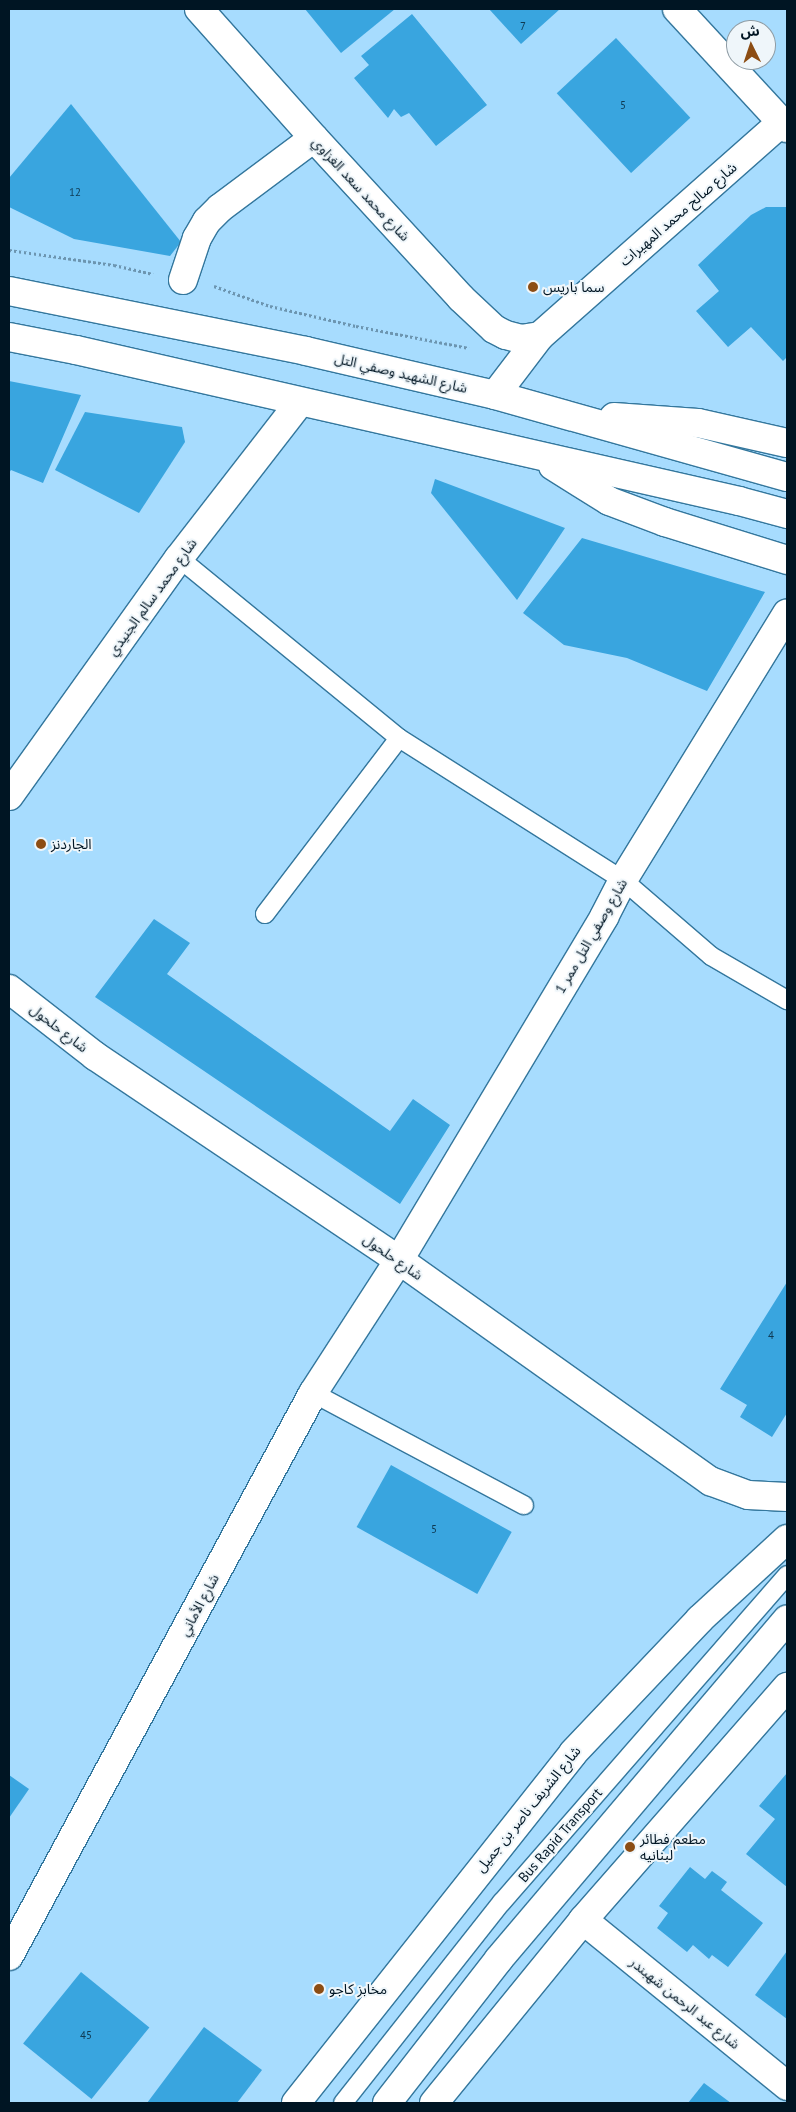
<!DOCTYPE html>
<html>
<head>
<meta charset="utf-8">
<style>
	body { margin:0 }
	#map { position:relative; width:796px; height:2112px; overflow:hidden; background:#a7dcfe; font-family:"PT Sans","Noto Sans Arabic",sans-serif }
	div>[style] { position:absolute }
	.building>* { inset:0; background:#39a5df; transform-origin:0 0 }
	.path>* { height:3px; margin-top:-1.5px; transform-origin:0; background:repeating-linear-gradient(90deg,#6c95b0 0 2.5px,transparent 0 5px) }
	.roads { filter:drop-shadow(1px 0 #34779d) drop-shadow(-1px 0 #34779d) drop-shadow(0 1px #34779d) drop-shadow(0 -1px #34779d) }
	.service>* { height:18px; margin:-9px; padding:0 9px; transform-origin:9px; border-radius:9px; background:#fff }
	.pedestrian>* { height:28px; margin:-14px; padding:0 14px; transform-origin:14px; border-radius:14px; background:#fff }
	.minor>* { height:28px; margin:-14px; padding:0 14px; transform-origin:14px; border-radius:14px; background:#fff }
	.tertiary>* { height:28px; margin:-14px; padding:0 14px; transform-origin:14px; border-radius:14px; background:#fff }
	.secondary>* { height:28px; margin:-14px; padding:0 14px; transform-origin:14px; border-radius:14px; background:#fff }
	.trunk>* { height:28px; margin:-14px; padding:0 14px; transform-origin:14px; border-radius:14px; background:#fff }
	.dots>* { width:14px; height:14px; translate:-50% -50%; box-sizing:border-box; border:2px solid #eff6fa; border-radius:50% }
	span { translate:-50% -50%; white-space:nowrap; text-align:center; line-height:1.15; -webkit-text-stroke:4px #eff6fa; paint-order:stroke }
	.number-label { font-size:11px; color:#0e3952 }
	.number-label span { -webkit-text-stroke-width:0 }
	.street-label { font-size:14px; color:#001523 }
	.poi-label { font-size:14px; color:#001523 }
	.left { translate:0 -50%; text-align:left }
	.frame { position:absolute; inset:0; border:10px solid #001523; pointer-events:none }
	.north { position:absolute; left:726px; top:20px; width:50px; height:50px; box-sizing:border-box; background:#eff6fa; border:1px solid #8f9ca4; border-radius:50%; rotate:356deg; font-size:14px; font-weight:700; line-height:20px; text-align:center; color:#001523 }
	.north::after { content:''; display:block; margin:auto; width:18px; height:22px; background:#8c4d14; clip-path:polygon(50% 0,100% 100%,50% 72%,0 100%) }
</style>
</head>
<body>
<div id="map">
	<div class="building">
		<div style="clip-path:polygon(305px 9px,395px 9px,341px 53px)"></div>
		<div style="clip-path:polygon(489px 9px,560px 9px,521px 44px)"></div>
		<div style="clip-path:polygon(412px 14px,487px 105px,436px 146px,409px 113px,401px 117px,394px 109px,388px 118px,354px 78px,369px 65px,361px 56px)"></div>
		<div style="left:616px;top:38px;width:109px;height:81px;rotate:47deg"></div>
		<div style="clip-path:polygon(71px 104px,181px 242px,170px 256px,74px 239px,9px 207px,9px 178px)"></div>
		<div style="clip-path:polygon(766px 207px,787px 207px,787px 357px,783px 361px,751px 327px,728px 347px,696px 311px,719px 291px,698px 265px,751px 215px)"></div>
		<div style="clip-path:polygon(9px 381px,81px 395px,43px 483px,11px 470px,9px 473px)"></div>
		<div style="clip-path:polygon(85px 412px,182px 427px,185px 442px,139px 513px,55px 470px)"></div>
		<div style="clip-path:polygon(435px 479px,565px 528px,517px 600px,431px 493px)"></div>
		<div style="clip-path:polygon(582px 538px,765px 592px,707px 691px,627px 658px,564px 645px,523px 613px)"></div>
		<div style="clip-path:polygon(154px 919px,190px 943px,167px 974px,390px 1131px,413px 1099px,450px 1125px,400px 1204px,95px 997px)"></div>
		<div style="clip-path:polygon(787px 1282px,787px 1413px,772px 1437px,740px 1417px,747px 1405px,720px 1389px)"></div>
		<div style="left:391px;top:1465px;width:138px;height:71px;rotate:29deg"></div>
		<div style="clip-path:polygon(787px 1773px,787px 1887px,746px 1854px,775px 1819px,759px 1806px)"></div>
		<div style="clip-path:polygon(9px 1775px,29px 1789px,9px 1818px)"></div>
		<div style="clip-path:polygon(690px 1867px,705px 1879px,712px 1871px,727px 1882px,721px 1890px,763px 1923px,728px 1967px,712px 1955px,709px 1959px,693px 1945px,687px 1952px,657px 1928px,668px 1913px,659px 1906px)"></div>
		<div style="clip-path:polygon(787px 1951px,787px 2019px,755px 1995px)"></div>
		<div style="left:81px;top:1972px;width:88px;height:92px;rotate:39deg"></div>
		<div style="clip-path:polygon(204px 2027px,262px 2070px,237px 2103px,147px 2103px)"></div>
		<div style="clip-path:polygon(704px 2083px,731px 2103px,688px 2103px)"></div>
	</div>
	<div class="path">
		<div style="left:9px;top:250px;width:106px;rotate:8.1deg"></div>
		<div style="left:114px;top:265px;width:40px;rotate:13deg"></div>
		<div style="left:214px;top:286px;width:59px;rotate:19.7deg"></div>
		<div style="left:270px;top:306px;width:88px;rotate:13.1deg"></div>
		<div style="left:356px;top:326px;width:115px;rotate:11deg"></div>
	</div>
	<div class="roads">
		<div class="service">
			<div style="left:179px;top:558px;width:284px;rotate:39.3deg"></div>
			<div style="left:399px;top:738px;width:265px;rotate:32.4deg"></div>
			<div style="left:623px;top:880px;width:116px;rotate:40.8deg"></div>
			<div style="left:711px;top:956px;width:88px;rotate:30.1deg"></div>
			<div style="left:265px;top:914px;width:221px;rotate:-52.7deg"></div>
			<div style="left:313px;top:1393px;width:239px;rotate:28deg"></div>
			<div style="left:343px;top:2103px;width:256px;rotate:-51.7deg"></div>
			<div style="left:502px;top:1902px;width:434px;rotate:-48.9deg"></div>
		</div>
		<div class="pedestrian">
			<div style="left:183px;top:280px;width:44px;rotate:-71.6deg"></div>
			<div style="left:197px;top:238px;width:20px;rotate:-60deg"></div>
			<div style="left:207px;top:221px;width:18px;rotate:-45deg"></div>
			<div style="left:220px;top:208px;width:117px;rotate:-36.7deg"></div>
		</div>
		<div class="minor">
			<div style="left:199px;top:9px;width:173px;rotate:48.3deg"></div>
			<div style="left:314px;top:138px;width:217px;rotate:47.4deg"></div>
			<div style="left:461px;top:298px;width:45px;rotate:43.2deg"></div>
			<div style="left:494px;top:329px;width:13px;rotate:27deg"></div>
			<div style="left:506px;top:335px;width:16px;rotate:15deg"></div>
			<div style="left:521px;top:339px;width:19px;rotate:-9deg"></div>
			<div style="left:495px;top:395px;width:74px;rotate:-52.7deg"></div>
			<div style="left:540px;top:336px;width:323px;rotate:-41.5deg"></div>
			<div style="left:9px;top:796px;width:292px;rotate:-54.5deg"></div>
			<div style="left:179px;top:558px;width:197px;rotate:-52.2deg"></div>
			<div style="left:9px;top:989px;width:109px;rotate:37.9deg"></div>
			<div style="left:95px;top:1056px;width:366px;rotate:33.9deg"></div>
			<div style="left:399px;top:1260px;width:382px;rotate:35.4deg"></div>
			<div style="left:710px;top:1481px;width:40px;rotate:20.2deg"></div>
			<div style="left:748px;top:1495px;width:39px;rotate:3deg"></div>
			<div style="left:583px;top:1920px;width:263px;rotate:39.1deg"></div>
			<div style="left:9px;top:1956px;width:640px;rotate:-61.63deg"></div>
			<div style="left:313px;top:1393px;width:158px;rotate:-57.1deg"></div>
			<div style="left:399px;top:1260px;width:400px;rotate:-59.1deg"></div>
			<div style="left:604px;top:917px;width:42px;rotate:-62.8deg"></div>
			<div style="left:623px;top:880px;width:313px;rotate:-58.4deg"></div>
		</div>
		<div class="tertiary">
			<div style="left:677px;top:9px;width:162px;rotate:47.3deg"></div>
		</div>
		<div class="secondary">
			<div style="left:9px;top:291px;width:303px;rotate:11.4deg"></div>
			<div style="left:306px;top:351px;width:194px;rotate:13.1deg"></div>
			<div style="left:495px;top:395px;width:303px;rotate:15.7deg"></div>
			<div style="left:9px;top:337px;width:68px;rotate:11deg"></div>
			<div style="left:76px;top:350px;width:680px;rotate:12.83deg"></div>
			<div style="left:739px;top:501px;width:50px;rotate:15.2deg"></div>
			<div style="left:614px;top:417px;width:84px;rotate:4.1deg"></div>
			<div style="left:698px;top:423px;width:91px;rotate:12.7deg"></div>
			<div style="left:553px;top:466px;width:66px;rotate:32deg"></div>
			<div style="left:609px;top:501px;width:60px;rotate:20.6deg"></div>
			<div style="left:665px;top:522px;width:128px;rotate:17.3deg"></div>
			<div style="left:296px;top:2103px;width:446px;rotate:-51.6deg"></div>
			<div style="left:573px;top:1753px;width:185px;rotate:-46.5deg"></div>
			<div style="left:700px;top:1619px;width:118px;rotate:-42.6deg"></div>
			<div style="left:434px;top:2103px;width:236px;rotate:-50.8deg"></div>
			<div style="left:583px;top:1920px;width:310px;rotate:-48.8deg"></div>
		</div>
		<div class="trunk">
			<div style="left:387px;top:2103px;width:182px;rotate:-52.1deg"></div>
			<div style="left:499px;top:1959px;width:445px;rotate:-49.7deg"></div>
		</div>
	</div>
	<div class="dots">
		<div style="left:533px;top:287px;background:#8c4d14"></div>
		<div style="left:41px;top:844px;background:#8c4d14"></div>
		<div style="left:630px;top:1847px;background:#8c4d14"></div>
		<div style="left:319px;top:1989px;background:#8c4d14"></div>
	</div>
	<div class="number-label">
		<span style="left:523px;top:26px">7</span>
		<span style="left:623px;top:105px">5</span>
		<span style="left:75px;top:192px">12</span>
		<span style="left:771px;top:1335px">4</span>
		<span style="left:434px;top:1529px">5</span>
		<span style="left:86px;top:2035px">45</span>
	</div>
	<div class="street-label">
		<span style="left:361px;top:189px;rotate:47deg">شارع محمد سعد الغزاوي</span>
		<span style="left:678px;top:214px;rotate:-41deg">شارع صالح محمد المهيرات</span>
		<span style="left:401px;top:373px;rotate:13deg">شارع الشهيد وصفي التل</span>
		<span style="left:152px;top:597px;rotate:-54deg">شارع محمد سالم الجنيدي</span>
		<span style="left:591px;top:936px;rotate:-60deg">شارع وصفي التل ممر 1</span>
		<span style="left:59px;top:1028px;rotate:38deg">شارع حلحول</span>
		<span style="left:393px;top:1257px;rotate:35deg">شارع حلحول</span>
		<span style="left:199px;top:1605px;rotate:-62deg">شارع الأماني</span>
		<span style="left:528px;top:1809px;rotate:-51deg">شارع الشريف ناصر بن جميل</span>
		<span style="left:560px;top:1835px;rotate:-49deg">Bus Rapid Transport</span>
		<span style="left:685px;top:2003px;rotate:39deg">شارع عبد الرحمن شهبندر</span>
	</div>
	<div class="poi-label">
		<span class="left" style="left:543px;top:287px">سما باريس</span>
		<span class="left" style="left:51px;top:844px">الجاردنز</span>
		<span class="left" style="left:640px;top:1847px">مطعم فطائر<br>لبنانيه</span>
		<span class="left" style="left:329px;top:1989px">مخابز كاجو</span>
	</div>
	<div class="frame"></div>
	<div class="north">ش</div>
</div>
</body>
</html>
